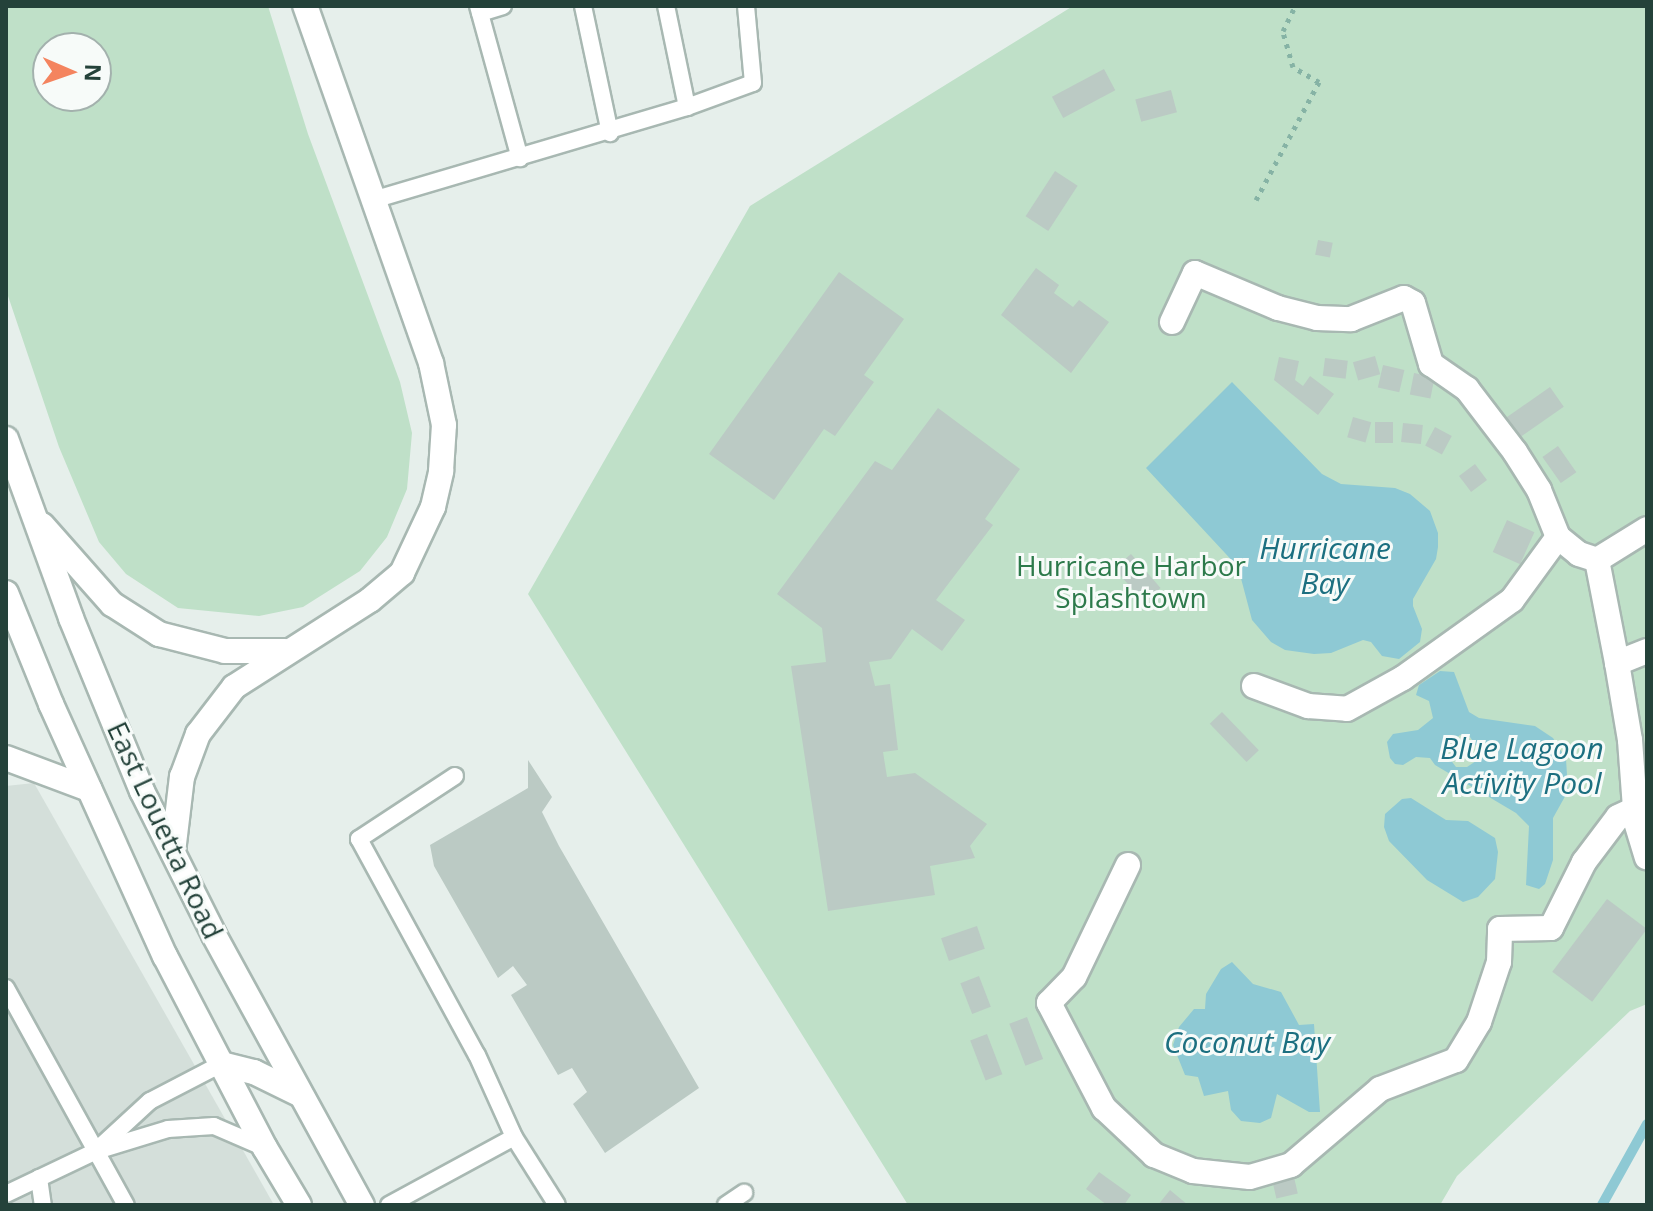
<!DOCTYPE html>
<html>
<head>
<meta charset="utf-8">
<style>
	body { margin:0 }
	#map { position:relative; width:1653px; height:1211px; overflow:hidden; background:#e6efeb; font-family:"Open Sans",sans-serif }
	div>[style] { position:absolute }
	.built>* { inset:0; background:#d4dfda }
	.green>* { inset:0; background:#bfe0c8 }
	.water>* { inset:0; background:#8ec9d4 }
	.stream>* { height:10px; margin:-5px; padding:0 5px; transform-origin:5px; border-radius:5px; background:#8ec9d4 }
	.building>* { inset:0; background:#bbcac4; transform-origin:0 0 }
	.path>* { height:5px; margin-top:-2.5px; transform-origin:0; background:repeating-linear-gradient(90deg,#86b3a5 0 4px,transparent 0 10px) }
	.roads { filter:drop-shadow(2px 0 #a8b8b2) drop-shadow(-2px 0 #a8b8b2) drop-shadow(0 2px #a8b8b2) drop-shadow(0 -2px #a8b8b2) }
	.lane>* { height:16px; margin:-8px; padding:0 8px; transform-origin:8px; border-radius:8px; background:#fff }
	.street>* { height:24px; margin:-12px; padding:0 12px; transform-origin:12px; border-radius:12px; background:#fff }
	.secondary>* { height:24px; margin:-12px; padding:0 12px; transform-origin:12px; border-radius:12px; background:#fff }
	span { translate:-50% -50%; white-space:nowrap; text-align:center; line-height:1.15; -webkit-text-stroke:6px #f7fbf9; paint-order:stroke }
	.park-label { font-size:28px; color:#2d7a4b }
	.street-label { font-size:28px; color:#24423a }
	.water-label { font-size:30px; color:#1c6f80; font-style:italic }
	.frame { position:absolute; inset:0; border:8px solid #24423a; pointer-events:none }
	.north { position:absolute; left:32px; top:32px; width:80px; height:80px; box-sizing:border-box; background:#f7fbf9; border:2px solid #a3b1ad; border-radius:50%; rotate:92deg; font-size:22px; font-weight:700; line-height:32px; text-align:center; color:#24423a }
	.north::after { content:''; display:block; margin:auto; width:28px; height:36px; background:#f4845f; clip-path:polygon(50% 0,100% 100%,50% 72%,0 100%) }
</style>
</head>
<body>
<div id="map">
	<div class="built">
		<div style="clip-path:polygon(34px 783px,274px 1205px,6px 1205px,6px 786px)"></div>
	</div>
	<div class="green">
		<div style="clip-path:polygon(evenodd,6px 6px,268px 6px,308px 134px,400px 382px,412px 433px,407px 489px,387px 537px,360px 571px,303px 607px,259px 616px,178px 608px,126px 574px,99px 542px,59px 447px,6px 290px,6px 6px,96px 48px,96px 96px,48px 96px,48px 48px,96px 48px)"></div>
		<div style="clip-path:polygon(1073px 6px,1647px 6px,1647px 1004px,1630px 1011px,1457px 1176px,1440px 1205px,908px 1205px,528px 594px,750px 206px)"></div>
	</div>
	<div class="water">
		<div style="clip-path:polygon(1232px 382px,1322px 474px,1341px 484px,1395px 488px,1410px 494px,1430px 511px,1438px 533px,1438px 547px,1436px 559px,1413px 599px,1413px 606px,1422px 629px,1420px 642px,1399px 659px,1382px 656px,1371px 642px,1363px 640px,1331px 653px,1314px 654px,1285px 650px,1271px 642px,1252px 620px,1238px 567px,1146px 468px)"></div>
		<div style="clip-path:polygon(evenodd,1440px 671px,1454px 672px,1469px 712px,1479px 718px,1535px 726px,1553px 738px,1566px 759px,1568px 791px,1553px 818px,1553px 860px,1545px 884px,1539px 889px,1526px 885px,1529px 826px,1516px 813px,1435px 765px,1430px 758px,1416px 757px,1403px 765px,1395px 764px,1390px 758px,1387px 742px,1393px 734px,1418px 730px,1433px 718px,1429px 701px,1416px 695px,1419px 685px,1440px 671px,1460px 735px,1470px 737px,1479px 750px,1476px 761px,1467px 767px,1456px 767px,1447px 755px,1449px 745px,1460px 735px)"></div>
		<div style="clip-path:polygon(1411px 798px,1446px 820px,1468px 821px,1495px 838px,1498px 852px,1495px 879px,1478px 897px,1463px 902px,1427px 880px,1389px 841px,1384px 827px,1385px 814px,1402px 799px)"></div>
		<div style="clip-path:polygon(1232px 962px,1253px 984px,1281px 992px,1299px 1025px,1314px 1024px,1320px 1112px,1309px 1112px,1277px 1094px,1271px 1118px,1260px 1123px,1241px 1121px,1231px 1110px,1228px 1091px,1204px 1096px,1198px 1077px,1185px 1075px,1173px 1045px,1179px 1027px,1194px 1009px,1205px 1009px,1206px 994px,1221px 969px)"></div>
	</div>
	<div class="stream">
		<div style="left:1602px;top:1205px;width:93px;rotate:-60.9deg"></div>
	</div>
	<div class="building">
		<div style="left:1104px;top:69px;width:24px;height:59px;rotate:62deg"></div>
		<div style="left:1171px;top:90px;width:23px;height:37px;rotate:75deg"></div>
		<div style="left:1055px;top:171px;width:27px;height:54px;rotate:33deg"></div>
		<div style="left:1318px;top:240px;width:15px;height:15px;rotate:11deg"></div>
		<div style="clip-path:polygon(1036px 268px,1059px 285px,1054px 293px,1073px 307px,1079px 300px,1109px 322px,1071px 373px,1001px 315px)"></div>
		<div style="clip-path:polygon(839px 272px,904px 319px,864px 375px,874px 382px,835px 436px,824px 429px,774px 500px,709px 454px)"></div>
		<div style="left:1375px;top:356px;width:19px;height:23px;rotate:74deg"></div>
		<div style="clip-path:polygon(1279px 357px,1299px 361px,1295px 380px,1303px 386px,1310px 376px,1334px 394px,1318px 415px,1274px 380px)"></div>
		<div style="left:1325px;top:358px;width:23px;height:18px;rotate:7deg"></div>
		<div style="left:1383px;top:365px;width:22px;height:23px;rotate:13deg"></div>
		<div style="left:1414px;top:373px;width:21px;height:22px;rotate:11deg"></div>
		<div style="left:1550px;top:387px;width:24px;height:59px;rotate:55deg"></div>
		<div style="clip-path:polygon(938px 408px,1020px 469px,985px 519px,993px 525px,936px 600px,965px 620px,942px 651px,912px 629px,891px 659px,869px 662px,875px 686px,890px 684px,898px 750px,883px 752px,887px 777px,915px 773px,987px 824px,970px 846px,975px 858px,930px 866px,935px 895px,828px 911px,791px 666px,826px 662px,822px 628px,777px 594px,875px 461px,892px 470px)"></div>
		<div style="left:1353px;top:417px;width:19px;height:21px;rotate:16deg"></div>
		<div style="left:1375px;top:422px;width:18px;height:21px"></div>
		<div style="left:1403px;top:423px;width:20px;height:19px;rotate:6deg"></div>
		<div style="left:1435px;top:427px;width:19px;height:21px;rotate:28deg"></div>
		<div style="left:1558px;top:446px;width:32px;height:19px;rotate:55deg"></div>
		<div style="left:1475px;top:464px;width:20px;height:20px;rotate:53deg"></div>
		<div style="left:1507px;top:520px;width:30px;height:35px;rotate:24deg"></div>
		<div style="left:1131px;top:554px;width:45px;height:22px;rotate:49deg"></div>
		<div style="left:1222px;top:712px;width:53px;height:17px;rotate:46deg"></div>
		<div style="clip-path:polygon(528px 760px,552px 797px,542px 812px,559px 846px,699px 1088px,605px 1153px,573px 1104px,587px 1092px,572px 1068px,558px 1075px,511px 995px,527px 985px,513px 966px,498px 978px,434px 866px,430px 845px,528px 788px)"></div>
		<div style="left:1607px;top:899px;width:50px;height:91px;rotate:37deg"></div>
		<div style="left:977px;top:926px;width:24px;height:38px;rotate:71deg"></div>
		<div style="left:979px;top:976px;width:33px;height:20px;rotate:69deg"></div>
		<div style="left:1027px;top:1017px;width:45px;height:19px;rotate:69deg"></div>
		<div style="left:987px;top:1034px;width:43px;height:18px;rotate:69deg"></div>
		<div style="clip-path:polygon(1099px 1172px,1131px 1195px,1124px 1205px,1107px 1205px,1086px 1189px)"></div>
		<div style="left:1294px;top:1177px;width:17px;height:22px;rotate:77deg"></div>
		<div style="clip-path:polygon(1170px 1190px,1188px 1205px,1158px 1205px)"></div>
	</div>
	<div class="path">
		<div style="left:1256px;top:200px;width:134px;rotate:-61.9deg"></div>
		<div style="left:1319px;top:82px;width:30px;rotate:-150deg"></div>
		<div style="left:1293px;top:67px;width:37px;rotate:-106deg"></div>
		<div style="left:1283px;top:31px;width:28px;rotate:-64deg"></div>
	</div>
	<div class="roads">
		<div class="lane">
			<div style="left:478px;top:6px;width:158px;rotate:74.6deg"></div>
			<div style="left:583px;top:6px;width:130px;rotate:78deg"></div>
			<div style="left:480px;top:13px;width:24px;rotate:-17deg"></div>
			<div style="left:687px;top:107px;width:70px;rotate:-20deg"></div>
			<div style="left:753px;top:83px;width:77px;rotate:-95.2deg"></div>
			<div style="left:373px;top:200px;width:327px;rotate:-16.5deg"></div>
			<div style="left:687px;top:107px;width:103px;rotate:-101.7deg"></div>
			<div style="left:455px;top:776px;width:115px;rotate:146.7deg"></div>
			<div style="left:359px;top:839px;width:246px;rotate:61.4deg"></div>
			<div style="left:477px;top:1055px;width:90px;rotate:65.7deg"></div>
			<div style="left:6px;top:988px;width:248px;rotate:61.1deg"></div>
			<div style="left:100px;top:1147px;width:68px;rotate:-42.6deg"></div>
			<div style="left:150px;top:1101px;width:80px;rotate:-27.5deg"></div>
			<div style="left:39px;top:1178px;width:27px;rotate:82deg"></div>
			<div style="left:6px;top:1194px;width:100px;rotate:-25.5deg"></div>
			<div style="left:96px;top:1151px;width:75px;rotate:-17deg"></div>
			<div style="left:168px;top:1129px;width:46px;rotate:-3.7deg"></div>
			<div style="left:214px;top:1126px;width:56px;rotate:23.3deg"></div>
			<div style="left:389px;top:1205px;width:142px;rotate:-28.5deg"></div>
			<div style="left:514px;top:1137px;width:80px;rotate:57.7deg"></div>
			<div style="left:726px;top:1205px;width:22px;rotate:-34deg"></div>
		</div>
		<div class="street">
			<div style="left:1172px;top:322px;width:54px;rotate:-64.9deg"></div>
			<div style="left:1195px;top:273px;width:90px;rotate:22.9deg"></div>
			<div style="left:1278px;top:308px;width:40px;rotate:14.4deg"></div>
			<div style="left:1317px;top:318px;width:34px;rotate:2deg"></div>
			<div style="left:1351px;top:319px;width:57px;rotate:-21.6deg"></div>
			<div style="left:1404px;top:298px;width:10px;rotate:29deg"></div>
			<div style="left:1413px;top:303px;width:64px;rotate:73.6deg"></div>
			<div style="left:1431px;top:364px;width:44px;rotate:34.8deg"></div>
			<div style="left:1467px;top:389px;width:79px;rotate:52.7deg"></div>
			<div style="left:1515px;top:452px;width:45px;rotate:57.7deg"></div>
			<div style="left:1539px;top:490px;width:51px;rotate:68deg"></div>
			<div style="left:1597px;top:560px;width:105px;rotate:79deg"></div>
			<div style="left:1617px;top:663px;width:32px;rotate:-22deg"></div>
			<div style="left:1617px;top:663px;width:78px;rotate:80.4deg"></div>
			<div style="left:1630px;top:740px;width:82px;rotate:85.8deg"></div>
			<div style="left:1636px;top:822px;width:37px;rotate:73deg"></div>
			<div style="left:1254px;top:686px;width:58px;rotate:20.3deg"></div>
			<div style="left:1308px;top:706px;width:39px;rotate:4deg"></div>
			<div style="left:1347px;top:709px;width:64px;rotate:-29deg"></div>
			<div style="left:1403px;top:678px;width:134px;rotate:-35.6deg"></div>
			<div style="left:1512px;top:600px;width:78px;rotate:-53.9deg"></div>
			<div style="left:1558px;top:537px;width:27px;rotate:39deg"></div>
			<div style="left:1579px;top:554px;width:19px;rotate:18deg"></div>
			<div style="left:1597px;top:560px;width:59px;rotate:-31.8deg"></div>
			<div style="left:1128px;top:865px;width:124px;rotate:115.7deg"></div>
			<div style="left:1074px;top:977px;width:36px;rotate:134deg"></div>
			<div style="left:1049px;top:1003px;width:119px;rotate:62.4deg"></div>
			<div style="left:1104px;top:1108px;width:69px;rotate:43.2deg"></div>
			<div style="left:1154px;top:1155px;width:42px;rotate:22.3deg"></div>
			<div style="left:1193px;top:1171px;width:57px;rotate:6deg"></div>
			<div style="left:1250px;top:1177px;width:43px;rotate:-16.3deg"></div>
			<div style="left:1291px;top:1165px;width:117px;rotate:-40.5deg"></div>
			<div style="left:1380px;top:1089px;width:81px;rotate:-20.9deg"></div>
			<div style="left:1456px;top:1060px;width:44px;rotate:-58.8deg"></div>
			<div style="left:1479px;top:1022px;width:63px;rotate:-71.6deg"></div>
			<div style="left:1499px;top:962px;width:33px;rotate:-88deg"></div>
			<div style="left:1500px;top:929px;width:51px;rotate:-1.1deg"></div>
			<div style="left:1551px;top:928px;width:74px;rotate:-63.4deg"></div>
			<div style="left:1584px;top:862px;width:56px;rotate:-52.9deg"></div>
			<div style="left:1618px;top:817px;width:19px;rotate:-25deg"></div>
		</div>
		<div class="secondary">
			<div style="left:6px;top:439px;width:190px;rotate:70deg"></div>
			<div style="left:71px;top:618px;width:187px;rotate:67.7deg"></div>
			<div style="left:142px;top:791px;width:161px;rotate:63.4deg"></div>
			<div style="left:214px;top:935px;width:308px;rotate:61.3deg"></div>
			<div style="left:42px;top:525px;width:106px;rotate:48.5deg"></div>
			<div style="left:112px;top:604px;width:56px;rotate:32.6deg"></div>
			<div style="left:159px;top:634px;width:68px;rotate:14.4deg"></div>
			<div style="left:225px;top:651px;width:60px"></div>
			<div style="left:6px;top:593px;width:120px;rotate:67.9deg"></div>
			<div style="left:51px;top:704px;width:277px;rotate:65.7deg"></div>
			<div style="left:165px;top:956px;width:216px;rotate:62.5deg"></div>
			<div style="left:265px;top:1148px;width:66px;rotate:59.2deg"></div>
			<div style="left:6px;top:758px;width:89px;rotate:20.5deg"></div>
			<div style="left:173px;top:852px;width:76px;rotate:-83.2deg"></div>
			<div style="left:182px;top:777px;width:46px;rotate:-69.6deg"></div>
			<div style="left:198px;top:734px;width:59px;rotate:-52.5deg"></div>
			<div style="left:234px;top:687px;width:161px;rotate:-32.6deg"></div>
			<div style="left:370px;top:600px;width:42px;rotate:-40.2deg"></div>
			<div style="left:402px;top:573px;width:73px;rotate:-64.8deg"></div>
			<div style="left:433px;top:507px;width:37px;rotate:-77deg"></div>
			<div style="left:441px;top:471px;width:46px;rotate:-86.3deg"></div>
			<div style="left:444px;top:425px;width:63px;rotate:-101.8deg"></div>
			<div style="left:431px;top:363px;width:379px;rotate:-109.4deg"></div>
			<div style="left:221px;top:1064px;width:34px;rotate:14deg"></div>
			<div style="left:254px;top:1072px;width:50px;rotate:26.1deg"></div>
		</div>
	</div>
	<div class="park-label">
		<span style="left:1131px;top:581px">Hurricane Harbor<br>Splashtown</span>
	</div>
	<div class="street-label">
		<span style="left:166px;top:830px;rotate:65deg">East Louetta Road</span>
	</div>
	<div class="water-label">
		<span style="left:1325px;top:565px">Hurricane<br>Bay</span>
		<span style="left:1522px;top:765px">Blue Lagoon<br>Activity Pool</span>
		<span style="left:1247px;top:1042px">Coconut Bay</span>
	</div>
	<div class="frame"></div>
	<div class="north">N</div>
</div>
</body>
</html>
